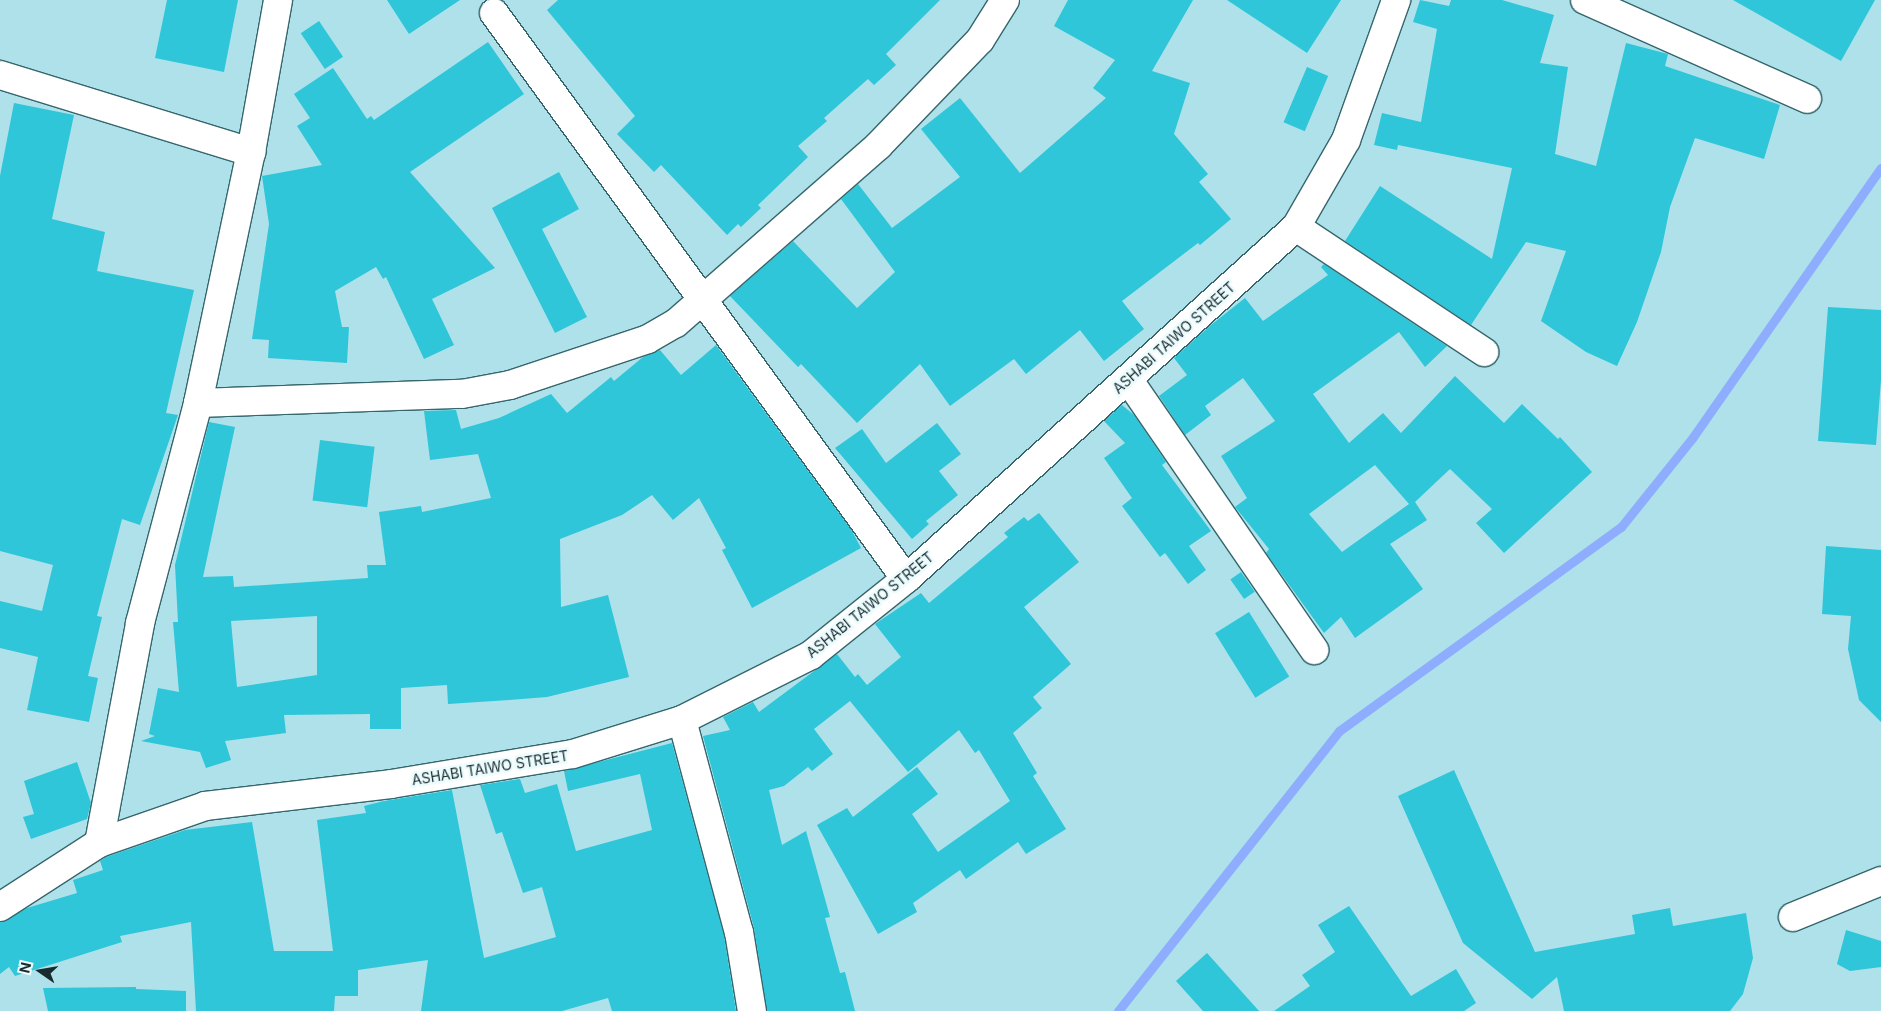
<!DOCTYPE html>
<html>
<head>
<meta charset="utf-8">
<style>
	body { margin:0 }
	#map { position:relative; width:1881px; height:1011px; overflow:hidden; background:#aee1e9; font-family:Inter,sans-serif }
	div>[style] { position:absolute }
	.stream>* { height:9px; margin:-4.5px; padding:0 4.5px; transform-origin:4.5px; border-radius:4.5px; background:#8eadfe }
	.building>* { inset:0; background:#2ec6d8; transform-origin:0 0 }
	.roads { filter:drop-shadow(1px 0 #35666d) drop-shadow(-1px 0 #35666d) drop-shadow(0 1px #35666d) drop-shadow(0 -1px #35666d) }
	.minor>* { height:28px; margin:-14px; padding:0 14px; transform-origin:14px; border-radius:14px; background:#fff }
	span { translate:-50% -50%; white-space:nowrap; text-align:center; line-height:1.15; -webkit-text-stroke:5px #ecfbfd; paint-order:stroke }
	.street-label { font-size:14px; color:#182c2f }
	.north { position:absolute; left:15px; top:946px; width:50px; height:50px; -webkit-text-stroke:4px #ecfbfd; paint-order:stroke; rotate:283deg; font-size:14px; font-weight:700; line-height:20px; text-align:center; color:#182c2f }
	.north::after { content:''; display:block; margin:auto; width:18px; height:22px; background:#182c2f; clip-path:polygon(50% 0,100% 100%,50% 72%,0 100%) }
</style>
</head>
<body>
<div id="map">
	<div class="stream">
		<div style="left:1118px;top:1011px;width:357px;rotate:-51.7deg"></div>
		<div style="left:1339px;top:731px;width:348px;rotate:-35.9deg"></div>
		<div style="left:1621px;top:527px;width:115px;rotate:-51.3deg"></div>
		<div style="left:1693px;top:437px;width:328px;rotate:-55.1deg"></div>
	</div>
	<div class="building">
		<div style="clip-path:polygon(167px 0,238px 0,224px 72px,155px 58px)"></div>
		<div style="clip-path:polygon(387px 0,460px 0,409px 34px)"></div>
		<div style="clip-path:polygon(558px 0,940px 0,886px 54px,896px 65px,874px 85px,868px 79px,824px 118px,827px 121px,798px 146px,808px 157px,758px 205px,761px 208px,741px 227px,738px 224px,727px 235px,661px 165px,654px 172px,617px 134px,635px 116px,547px 10px)"></div>
		<div style="clip-path:polygon(1068px 0,1193px 0,1152px 71px,1190px 83px,1174px 134px,1208px 174px,1199px 182px,1231px 219px,1200px 245px,1198px 243px,1122px 301px,1144px 329px,1104px 361px,1080px 330px,1026px 374px,1014px 359px,950px 406px,920px 364px,857px 423px,801px 364px,798px 367px,730px 296px,793px 241px,857px 308px,895px 272px,841px 199px,858px 184px,892px 228px,960px 177px,921px 129px,960px 98px,1020px 173px,1106px 98px,1093px 88px,1115px 60px,1054px 26px)"></div>
		<div style="clip-path:polygon(1227px 0,1341px 0,1307px 53px)"></div>
		<div style="clip-path:polygon(1420px 0,1449px 6px,1451px 0,1502px 0,1554px 15px,1540px 63px,1568px 67px,1555px 154px,1596px 166px,1626px 43px,1668px 54px,1665px 66px,1780px 105px,1764px 159px,1695px 138px,1670px 207px,1661px 252px,1637px 322px,1617px 366px,1586px 352px,1541px 321px,1566px 251px,1526px 242px,1471px 325px,1345px 241px,1380px 186px,1492px 259px,1512px 168px,1398px 145px,1397px 150px,1374px 145px,1382px 113px,1421px 122px,1437px 29px,1413px 22px)"></div>
		<div style="clip-path:polygon(1733px 0,1875px 0,1841px 61px)"></div>
		<div style="left:319px;top:21px;width:43px;height:22px;rotate:56deg"></div>
		<div style="clip-path:polygon(488px 42px,524px 94px,410px 172px,495px 268px,432px 299px,454px 345px,424px 359px,386px 277px,383px 279px,376px 267px,335px 291px,342px 327px,349px 327px,347px 363px,268px 358px,269px 340px,252px 339px,269px 224px,262px 176px,322px 165px,297px 126px,310px 118px,294px 94px,333px 68px,367px 119px,371px 116px,374px 120px)"></div>
		<div style="left:1307px;top:67px;width:23px;height:60px;rotate:23deg"></div>
		<div style="clip-path:polygon(14px 103px,74px 115px,52px 219px,105px 232px,97px 271px,194px 290px,166px 413px,178px 415px,140px 525px,122px 519px,97px 616px,102px 617px,88px 676px,98px 678px,89px 722px,27px 710px,38px 657px,0 648px,0 601px,42px 611px,53px 565px,0 551px,0 176px)"></div>
		<div style="clip-path:polygon(559px 172px,579px 209px,542px 229px,587px 317px,555px 333px,492px 208px)"></div>
		<div style="clip-path:polygon(evenodd,1324px 264px,1447px 346px,1425px 367px,1399px 332px,1313px 394px,1349px 443px,1383px 413px,1401px 433px,1455px 376px,1504px 423px,1522px 404px,1558px 439px,1560px 437px,1592px 472px,1504px 553px,1476px 523px,1492px 509px,1450px 469px,1415px 502px,1427px 520px,1390px 544px,1423px 589px,1355px 638px,1341px 617px,1324px 633px,1266px 553px,1269px 549px,1235px 507px,1247px 498px,1221px 456px,1275px 421px,1243px 378px,1205px 406px,1211px 415px,1185px 435px,1159px 396px,1187px 375px,1174px 358px,1211px 325px,1245px 298px,1263px 321px,1328px 275px,1321px 267px,1324px 264px,1375px 465px,1409px 504px,1342px 552px,1309px 514px,1375px 465px)"></div>
		<div style="clip-path:polygon(1828px 307px,1881px 310px,1881px 380px,1876px 445px,1818px 441px)"></div>
		<div style="clip-path:polygon(evenodd,716px 345px,852px 531px,861px 548px,752px 608px,722px 550px,726px 548px,699px 498px,673px 520px,652px 495px,622px 515px,560px 539px,561px 607px,608px 595px,629px 677px,547px 697px,509px 700px,448px 704px,447px 685px,401px 688px,401px 729px,370px 729px,370px 714px,284px 715px,286px 733px,225px 741px,231px 760px,206px 768px,200px 752px,141px 741px,155px 736px,149px 734px,158px 688px,179px 692px,173px 622px,178px 622px,175px 565px,209px 422px,235px 427px,203px 577px,233px 576px,234px 587px,368px 578px,367px 565px,386px 565px,379px 512px,421px 506px,422px 512px,491px 498px,478px 454px,430px 460px,424px 411px,456px 410px,461px 429px,499px 418px,551px 394px,567px 413px,611px 377px,614px 381px,643px 357px,660px 350px,681px 375px,716px 345px,317px 616px,317px 675px,237px 687px,231px 621px,317px 616px)"></div>
		<div style="clip-path:polygon(1122px 405px,1134px 415px,1166px 462px,1162px 465px,1211px 531px,1189px 546px,1206px 570px,1188px 584px,1165px 553px,1160px 557px,1122px 506px,1132px 498px,1104px 458px,1125px 443px,1104px 421px)"></div>
		<div style="clip-path:polygon(937px 423px,961px 454px,939px 471px,958px 495px,926px 521px,929px 524px,912px 539px,835px 448px,862px 429px,886px 463px)"></div>
		<div style="left:320px;top:440px;width:55px;height:61px;rotate:7deg"></div>
		<div style="clip-path:polygon(1039px 513px,1079px 562px,1024px 607px,1071px 664px,1033px 697px,1042px 708px,1013px 733px,1037px 773px,1033px 776px,1066px 829px,1026px 854px,1018px 842px,966px 879px,960px 870px,913px 903px,917px 912px,878px 934px,817px 825px,847px 808px,853px 817px,917px 767px,938px 794px,912px 814px,938px 852px,1010px 801px,979px 750px,975px 753px,959px 730px,908px 772px,850px 701px,814px 729px,833px 754px,812px 771px,808px 767px,784px 786px,769px 790px,782px 845px,806px 831px,830px 917px,825px 918px,840px 973px,845px 972px,855px 1011px,767px 1011px,754px 928px,703px 736px,730px 730px,723px 717px,753px 702px,759px 712px,837px 654px,855px 677px,858px 674px,867px 685px,901px 657px,875px 624px,921px 593px,929px 603px,1008px 537px,1004px 533px,1024px 517px,1028px 521px)"></div>
		<div style="clip-path:polygon(1826px 546px,1881px 550px,1881px 722px,1859px 700px,1848px 649px,1851px 616px,1822px 614px)"></div>
		<div style="left:1241px;top:572px;width:24px;height:13px;rotate:55deg"></div>
		<div style="left:1249px;top:612px;width:76px;height:40px;rotate:58deg"></div>
		<div style="clip-path:polygon(672px 743px,724px 935px,736px 1011px,612px 1011px,608px 998px,562px 1011px,421px 1011px,428px 960px,358px 970px,358px 996px,335px 996px,334px 1011px,196px 1011px,191px 922px,120px 936px,122px 942px,15px 976px,9px 967px,0 974px,0 922px,27px 908px,77px 893px,73px 880px,103px 870px,100px 861px,106px 857px,185px 830px,252px 822px,274px 951px,333px 951px,317px 820px,366px 813px,364px 806px,384px 801px,452px 790px,484px 958px,556px 937px,542px 887px,523px 893px,502px 832px,496px 834px,480px 785px,520px 779px,525px 793px,557px 784px,576px 851px,652px 830px,640px 774px,568px 791px,564px 771px)"></div>
		<div style="clip-path:polygon(77px 762px,91px 803px,87px 819px,31px 839px,23px 817px,34px 814px,24px 781px)"></div>
		<div style="clip-path:polygon(1454px 770px,1535px 952px,1635px 934px,1632px 915px,1670px 908px,1673px 926px,1746px 913px,1753px 958px,1743px 994px,1730px 1011px,1564px 1011px,1557px 977px,1532px 999px,1463px 943px,1398px 796px)"></div>
		<div style="clip-path:polygon(1349px 906px,1411px 996px,1456px 969px,1476px 1003px,1464px 1011px,1274px 1011px,1310px 986px,1302px 975px,1335px 952px,1318px 925px)"></div>
		<div style="clip-path:polygon(1846px 930px,1881px 941px,1881px 967px,1850px 971px,1837px 964px)"></div>
		<div style="clip-path:polygon(1207px 953px,1259px 1011px,1203px 1011px,1176px 981px)"></div>
		<div style="clip-path:polygon(136px 987px,136px 989px,186px 991px,186px 1011px,48px 1011px,43px 988px)"></div>
	</div>
	<div class="roads">
		<div class="minor">
			<div style="left:1585px;top:0;width:243px;rotate:24deg"></div>
			<div style="left:494px;top:13px;width:700px;rotate:53.95deg"></div>
			<div style="left:0;top:75px;width:263px;rotate:17.1deg"></div>
			<div style="left:1296px;top:227px;width:226px;rotate:33.6deg"></div>
			<div style="left:1128px;top:379px;width:329px;rotate:55.5deg"></div>
			<div style="left:198px;top:403px;width:264px;rotate:-2deg"></div>
			<div style="left:462px;top:394px;width:49px;rotate:-10.6deg"></div>
			<div style="left:510px;top:385px;width:145px;rotate:-18.4deg"></div>
			<div style="left:648px;top:339px;width:32px;rotate:-30deg"></div>
			<div style="left:676px;top:323px;width:269px;rotate:-41.2deg"></div>
			<div style="left:878px;top:146px;width:147px;rotate:-46.1deg"></div>
			<div style="left:980px;top:40px;width:47px;rotate:-58deg"></div>
			<div style="left:682px;top:720px;width:220px;rotate:75deg"></div>
			<div style="left:739px;top:932px;width:80px;rotate:80.7deg"></div>
			<div style="left:99px;top:843px;width:224px;rotate:-79.4deg"></div>
			<div style="left:140px;top:623px;width:228px;rotate:-75.2deg"></div>
			<div style="left:198px;top:403px;width:257px;rotate:-78.1deg"></div>
			<div style="left:251px;top:152px;width:154px;rotate:-79.9deg"></div>
			<div style="left:0;top:907px;width:118px;rotate:-32.9deg"></div>
			<div style="left:99px;top:843px;width:112px;rotate:-19.2deg"></div>
			<div style="left:205px;top:806px;width:187px;rotate:-6.7deg"></div>
			<div style="left:391px;top:784px;width:184px;rotate:-9.4deg"></div>
			<div style="left:573px;top:754px;width:114px;rotate:-17.3deg"></div>
			<div style="left:682px;top:720px;width:144px;rotate:-26.7deg"></div>
			<div style="left:811px;top:655px;width:122px;rotate:-38.7deg"></div>
			<div style="left:906px;top:579px;width:525px;rotate:-42.07deg"></div>
			<div style="left:1296px;top:227px;width:100px;rotate:-60.1deg"></div>
			<div style="left:1346px;top:140px;width:149px;rotate:-70.3deg"></div>
			<div style="left:1793px;top:917px;width:95px;rotate:-22.2deg"></div>
		</div>
	</div>
	<div class="street-label">
		<span style="left:1174px;top:338px;rotate:-42deg">ASHABI TAIWO STREET</span>
		<span style="left:870px;top:605px;rotate:-39deg">ASHABI TAIWO STREET</span>
		<span style="left:490px;top:768px;rotate:-9deg">ASHABI TAIWO STREET</span>
	</div>
	<div class="north">N</div>
</div>
</body>
</html>
